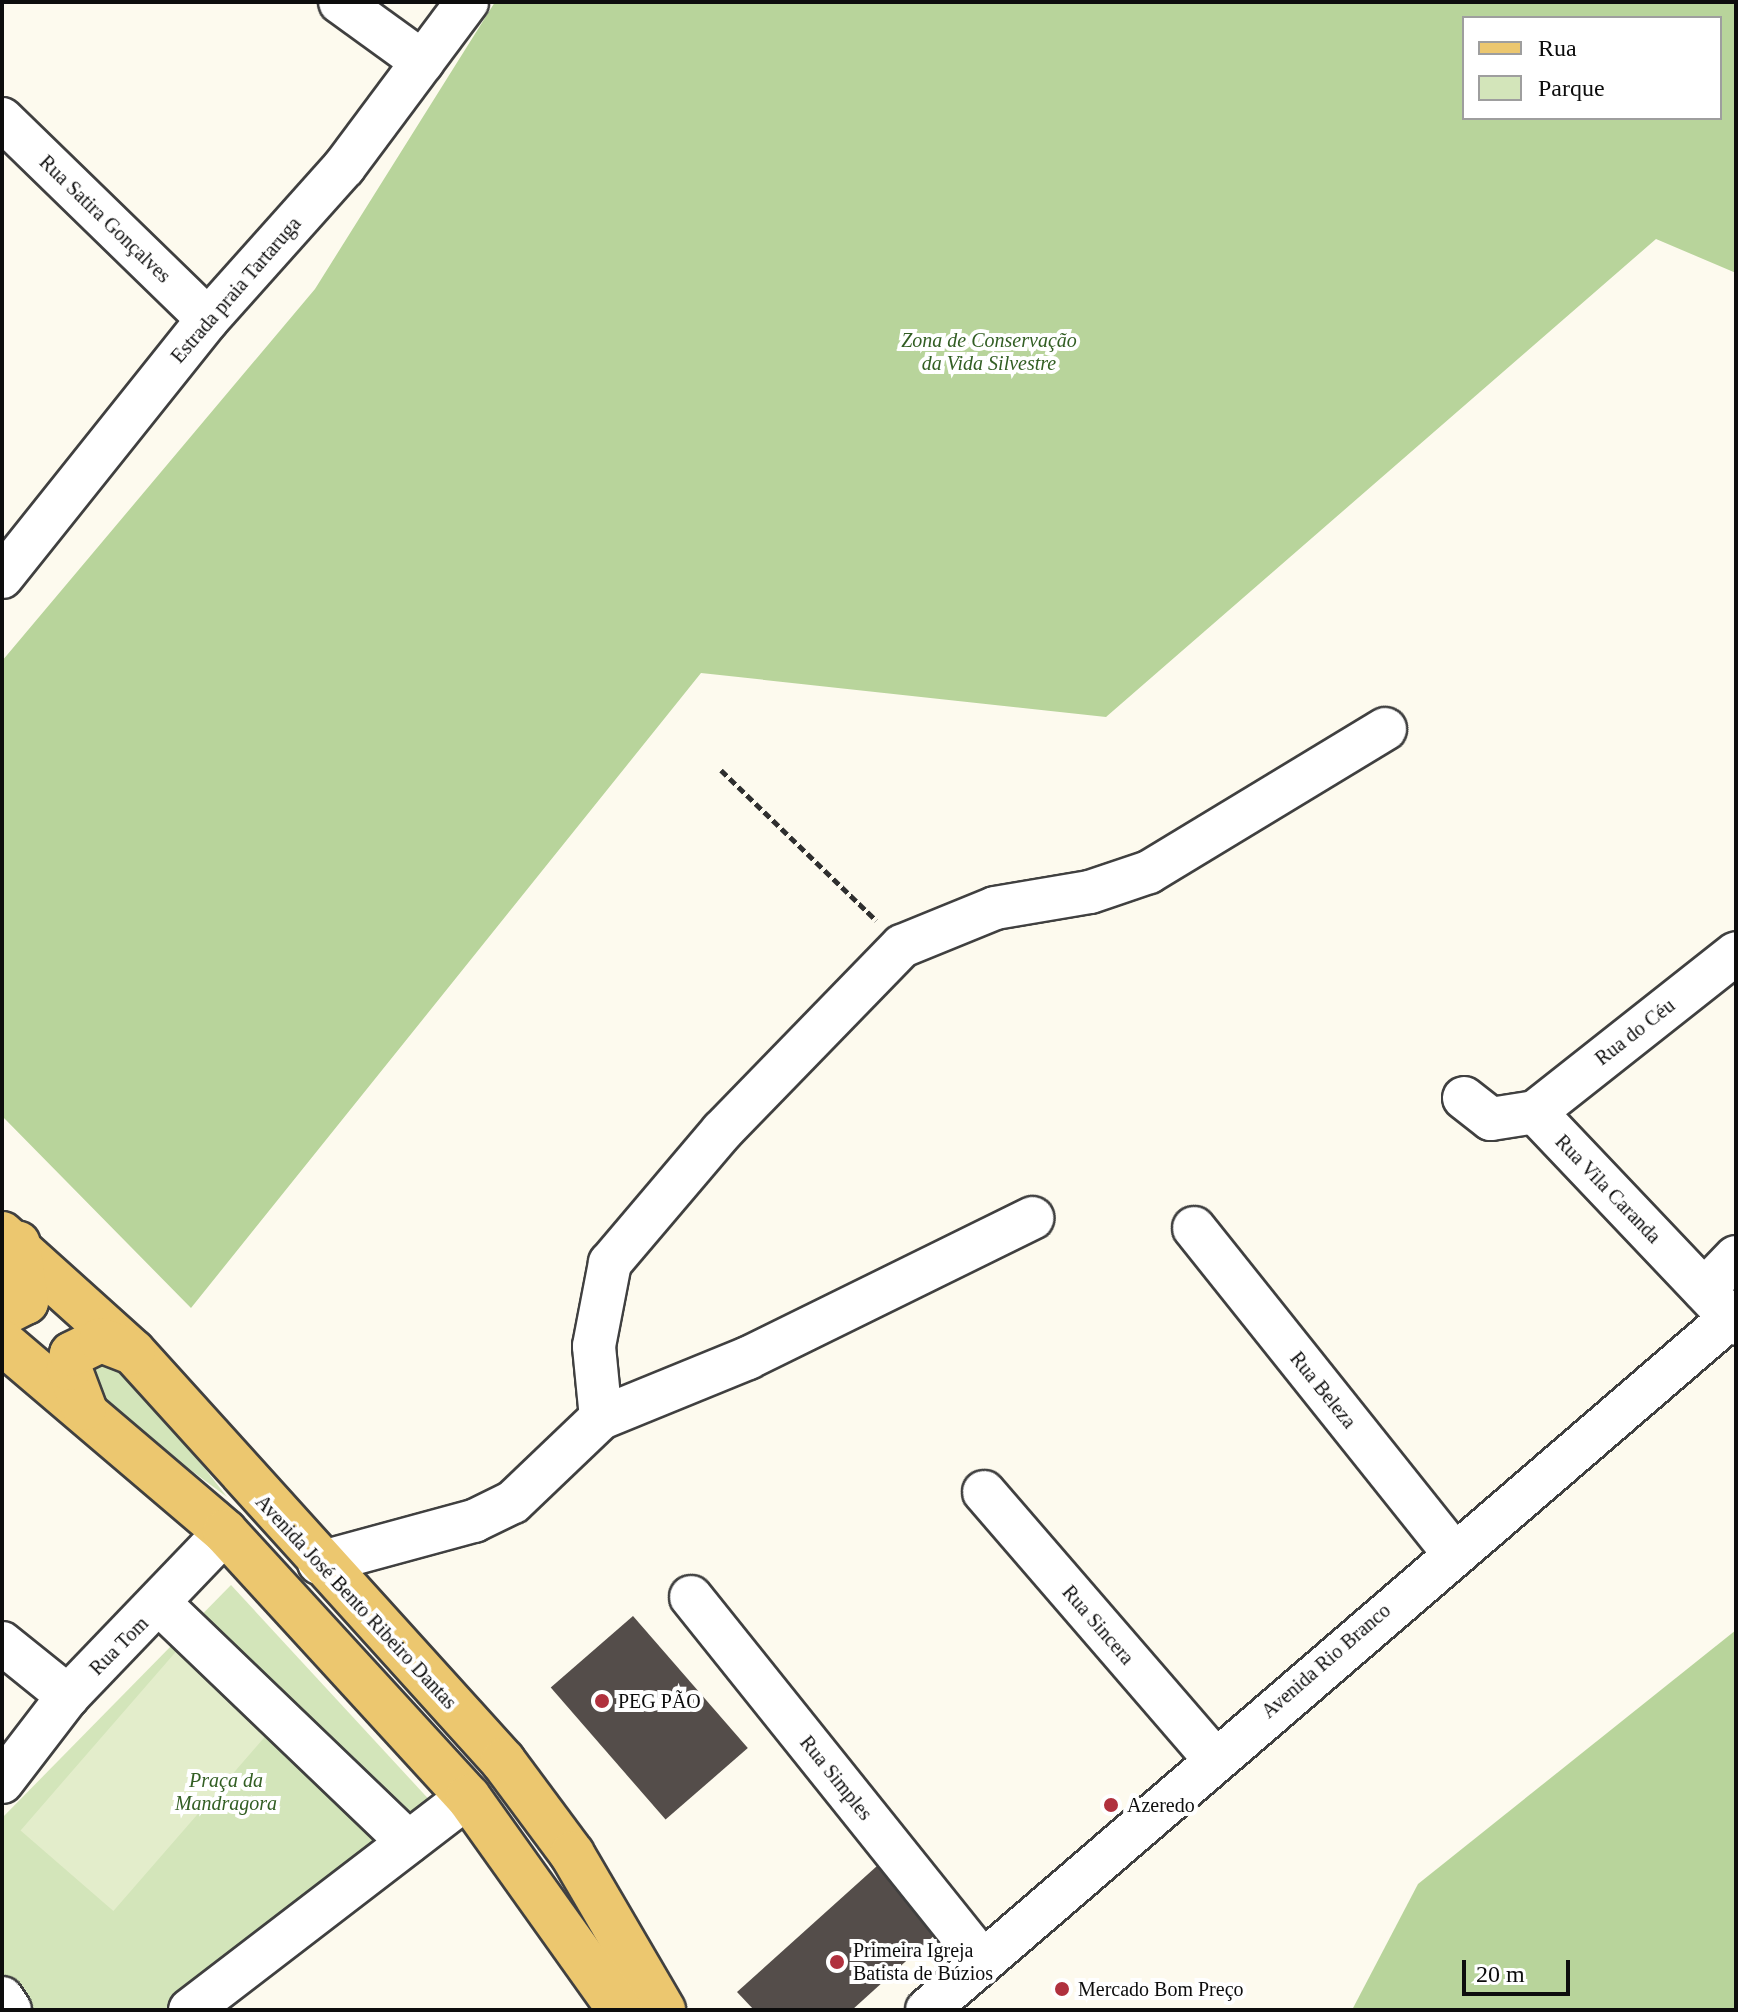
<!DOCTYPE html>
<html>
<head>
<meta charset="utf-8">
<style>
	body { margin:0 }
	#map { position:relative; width:1738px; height:2012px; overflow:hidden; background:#fdfaee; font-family:Georgia,serif }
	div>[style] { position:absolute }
	.green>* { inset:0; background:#d3e5ba }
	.forest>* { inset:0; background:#b8d49b }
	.pitch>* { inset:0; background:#e3edcb; transform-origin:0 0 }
	.building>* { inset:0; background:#544d4a; transform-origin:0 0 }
	.path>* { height:5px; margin-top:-2.5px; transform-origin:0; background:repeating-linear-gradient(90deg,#2f2f2f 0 8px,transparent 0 12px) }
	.roads { filter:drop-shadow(2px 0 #404040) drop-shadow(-2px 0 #404040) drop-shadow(0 2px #404040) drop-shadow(0 -2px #404040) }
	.street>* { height:42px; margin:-21px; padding:0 21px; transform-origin:21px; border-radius:21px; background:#fff }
	.primary>* { height:44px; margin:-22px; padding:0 22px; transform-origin:22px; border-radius:22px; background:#ecc76f }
	.dots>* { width:22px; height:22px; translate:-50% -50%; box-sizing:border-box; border:4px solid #fff; border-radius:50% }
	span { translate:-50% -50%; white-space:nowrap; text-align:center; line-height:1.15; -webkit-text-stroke:8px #fff; paint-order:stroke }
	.street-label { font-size:20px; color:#0d0d0d }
	.park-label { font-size:20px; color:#325e23; font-style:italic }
	.poi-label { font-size:20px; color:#0d0d0d }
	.left { translate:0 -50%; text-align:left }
	.frame { position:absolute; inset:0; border:4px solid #0d0d0d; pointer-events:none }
	.legend { position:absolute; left:1462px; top:16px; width:260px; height:104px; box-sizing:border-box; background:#fff; border:2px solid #9e9e9e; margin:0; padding:10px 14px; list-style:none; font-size:24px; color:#0d0d0d }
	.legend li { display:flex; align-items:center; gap:16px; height:40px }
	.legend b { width:40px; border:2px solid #9e9e9e }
	.scale { position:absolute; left:1462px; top:1960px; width:108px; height:36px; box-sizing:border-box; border:4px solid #0d0d0d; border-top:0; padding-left:10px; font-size:24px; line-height:28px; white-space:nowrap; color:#0d0d0d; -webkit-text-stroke:6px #fff; paint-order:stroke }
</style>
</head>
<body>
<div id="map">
	<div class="green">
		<div style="clip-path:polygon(97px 1360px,125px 1366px,227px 1497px,95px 1399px,86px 1371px)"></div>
		<div style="clip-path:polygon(231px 1585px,435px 1806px,182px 2010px,20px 2010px,2px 1985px,2px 1818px)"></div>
	</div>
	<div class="forest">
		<div style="clip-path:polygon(evenodd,495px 2px,1736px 2px,1736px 273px,1656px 239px,1106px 717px,701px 673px,191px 1308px,2px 1116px,2px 661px,315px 289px,495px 2px,1464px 18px,1720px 18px,1720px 118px,1464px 118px,1464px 18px)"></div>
		<div style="clip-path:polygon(1736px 1630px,1736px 2010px,1352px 2010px,1418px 1884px)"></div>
	</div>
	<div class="pitch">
		<div style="left:180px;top:1647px;width:123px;height:243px;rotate:41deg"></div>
	</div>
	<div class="building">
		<div style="left:633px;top:1616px;width:175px;height:109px;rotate:49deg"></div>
		<div style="clip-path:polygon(877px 1866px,937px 1933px,852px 2010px,754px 2010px,737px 1992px)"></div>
	</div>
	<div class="path">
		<div style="left:721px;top:770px;width:216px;rotate:44.1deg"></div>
	</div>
	<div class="roads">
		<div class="street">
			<div style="left:340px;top:2px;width:102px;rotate:35.9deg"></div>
			<div style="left:2px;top:119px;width:287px;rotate:44.2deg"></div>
			<div style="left:2px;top:577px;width:330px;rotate:-51.4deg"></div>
			<div style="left:208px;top:319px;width:204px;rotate:-48.2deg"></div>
			<div style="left:344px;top:167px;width:206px;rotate:-53.3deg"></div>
			<div style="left:1464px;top:1098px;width:34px;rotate:38deg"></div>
			<div style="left:1491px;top:1119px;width:45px;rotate:-9deg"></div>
			<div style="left:1535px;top:1112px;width:292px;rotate:46.5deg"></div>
			<div style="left:1535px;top:1112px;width:256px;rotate:-38.3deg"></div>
			<div style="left:1194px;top:1228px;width:415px;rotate:51.4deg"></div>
			<div style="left:1704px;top:1290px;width:46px;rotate:-45.9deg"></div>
			<div style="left:601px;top:1418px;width:72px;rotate:-95.6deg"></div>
			<div style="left:594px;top:1346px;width:85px;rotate:-79.1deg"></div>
			<div style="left:610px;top:1263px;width:173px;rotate:-49.7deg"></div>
			<div style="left:722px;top:1131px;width:258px;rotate:-45.8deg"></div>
			<div style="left:902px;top:946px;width:100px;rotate:-22.2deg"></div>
			<div style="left:995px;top:908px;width:96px;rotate:-9.6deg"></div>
			<div style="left:1090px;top:892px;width:62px;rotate:-18.7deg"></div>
			<div style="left:1149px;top:872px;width:276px;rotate:-31.2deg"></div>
			<div style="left:984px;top:1492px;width:350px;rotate:49.2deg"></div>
			<div style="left:319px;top:1563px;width:161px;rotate:-15.2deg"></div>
			<div style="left:474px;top:1521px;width:43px;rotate:-26deg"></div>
			<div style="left:513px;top:1502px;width:122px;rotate:-43.7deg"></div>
			<div style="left:601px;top:1418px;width:159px;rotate:-22.2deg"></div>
			<div style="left:748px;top:1358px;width:317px;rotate:-26.2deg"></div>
			<div style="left:691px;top:1597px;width:464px;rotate:51.3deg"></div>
			<div style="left:160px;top:1604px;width:344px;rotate:43.8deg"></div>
			<div style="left:2px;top:1643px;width:85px;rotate:38.8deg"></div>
			<div style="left:2px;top:1782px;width:108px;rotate:-52.5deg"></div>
			<div style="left:68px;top:1696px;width:227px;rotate:-46.2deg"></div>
			<div style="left:2px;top:1998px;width:14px;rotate:56deg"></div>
			<div style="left:190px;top:2010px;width:350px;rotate:-37.5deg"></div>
			<div style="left:927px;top:2010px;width:1060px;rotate:-40.75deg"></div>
		</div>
		<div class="primary">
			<div style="left:2px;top:1234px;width:176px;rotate:42deg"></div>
			<div style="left:133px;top:1352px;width:552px;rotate:47.87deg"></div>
			<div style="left:503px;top:1761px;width:116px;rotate:53.4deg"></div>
			<div style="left:572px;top:1854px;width:181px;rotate:59.7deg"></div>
			<div style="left:2px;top:1314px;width:27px;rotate:-27deg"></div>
			<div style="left:26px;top:1302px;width:59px;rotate:-97.9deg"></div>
			<div style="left:2px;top:1342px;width:293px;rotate:40.4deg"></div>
			<div style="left:225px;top:1532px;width:360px;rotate:47.5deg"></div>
			<div style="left:468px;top:1797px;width:262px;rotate:54.5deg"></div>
			<div style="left:84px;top:1408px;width:43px;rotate:-110.6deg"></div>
			<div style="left:69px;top:1368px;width:14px;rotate:-78deg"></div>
			<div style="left:72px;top:1354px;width:32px;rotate:-26deg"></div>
			<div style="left:101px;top:1340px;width:34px;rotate:21deg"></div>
		</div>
	</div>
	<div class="dots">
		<div style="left:602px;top:1701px;background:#b0313e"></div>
		<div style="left:1111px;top:1805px;background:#b0313e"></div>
		<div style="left:837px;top:1962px;background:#b0313e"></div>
		<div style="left:1062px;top:1989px;background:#b0313e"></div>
	</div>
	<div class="street-label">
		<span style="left:105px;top:219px;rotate:44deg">Rua Satira Gonçalves</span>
		<span style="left:236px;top:290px;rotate:-49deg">Estrada praia Tartaruga</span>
		<span style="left:1635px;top:1032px;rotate:-38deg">Rua do Céu</span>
		<span style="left:1608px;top:1189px;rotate:46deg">Rua Vila Caranda</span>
		<span style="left:1323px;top:1390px;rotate:51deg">Rua Beleza</span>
		<span style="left:356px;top:1602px;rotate:47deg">Avenida José Bento Ribeiro Dantas</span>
		<span style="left:1098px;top:1625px;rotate:49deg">Rua Sincera</span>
		<span style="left:119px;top:1646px;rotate:-45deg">Rua Tom</span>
		<span style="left:1326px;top:1661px;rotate:-41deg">Avenida Rio Branco</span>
		<span style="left:836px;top:1778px;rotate:51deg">Rua Simples</span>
	</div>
	<div class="park-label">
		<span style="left:989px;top:352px">Zona de Conservação<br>da Vida Silvestre</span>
		<span style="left:226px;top:1792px">Praça da<br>Mandragora</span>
	</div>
	<div class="poi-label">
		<span class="left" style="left:618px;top:1701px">PEG PÃO</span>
		<span class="left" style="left:1127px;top:1805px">Azeredo</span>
		<span class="left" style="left:853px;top:1962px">Primeira Igreja<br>Batista de Búzios</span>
		<span class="left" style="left:1078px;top:1989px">Mercado Bom Preço</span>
	</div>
	<div class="frame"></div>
	<ul class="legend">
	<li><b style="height:10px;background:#ecc76f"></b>Rua</li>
	<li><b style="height:22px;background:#d3e5ba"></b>Parque</li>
	</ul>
	<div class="scale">20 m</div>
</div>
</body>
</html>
